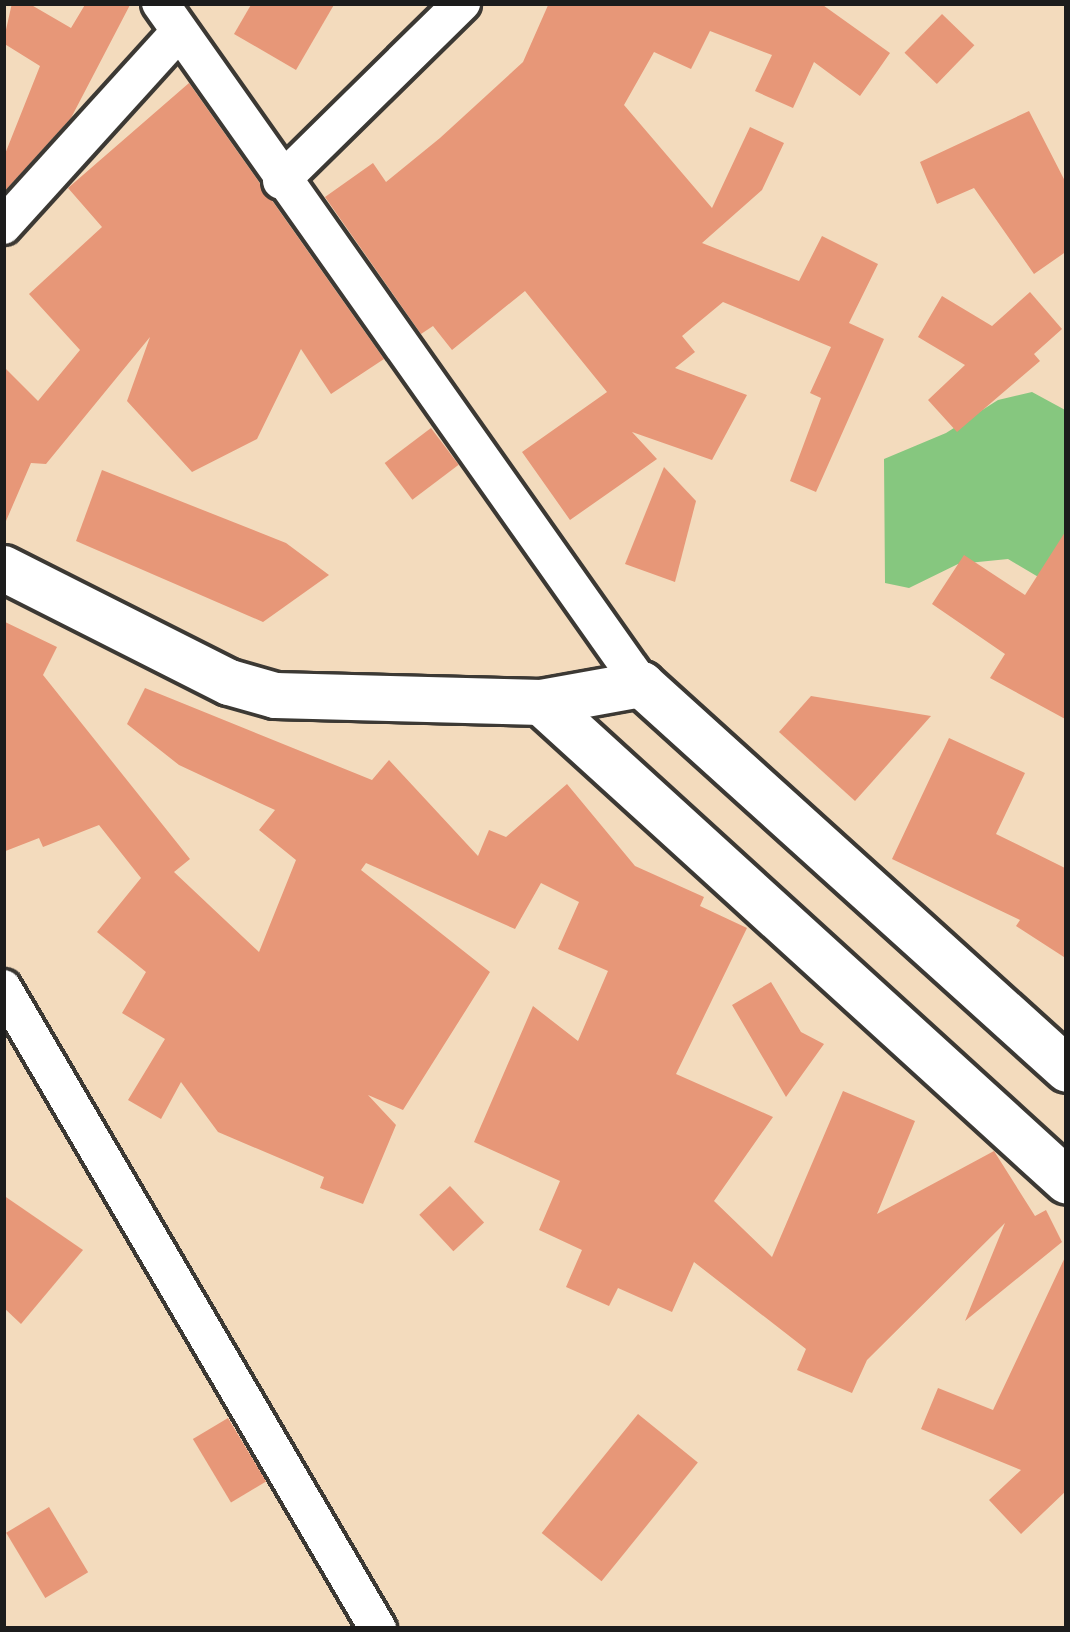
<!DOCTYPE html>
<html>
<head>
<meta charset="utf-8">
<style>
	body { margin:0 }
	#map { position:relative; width:1070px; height:1632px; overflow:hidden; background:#f3dbbd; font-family:"IM FELL French Canon",serif }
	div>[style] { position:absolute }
	.green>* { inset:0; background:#86c77f }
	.building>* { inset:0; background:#e79778; transform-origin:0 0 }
	.roads { filter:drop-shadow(3px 0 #3c3934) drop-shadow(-3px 0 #3c3934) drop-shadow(0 3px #3c3934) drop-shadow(0 -3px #3c3934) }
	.minor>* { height:36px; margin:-18px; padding:0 18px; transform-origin:18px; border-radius:18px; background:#fff }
	.tertiary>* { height:45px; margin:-22.5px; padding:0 22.5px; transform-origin:22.5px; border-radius:22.5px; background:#fff }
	span { translate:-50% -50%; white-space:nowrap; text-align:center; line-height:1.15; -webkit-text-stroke:9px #f7f3e8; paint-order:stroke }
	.frame { position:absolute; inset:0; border:6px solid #1c1c1c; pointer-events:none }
</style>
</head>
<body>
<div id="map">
	<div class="green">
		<div style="clip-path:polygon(1032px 392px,1067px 411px,1067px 594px,1008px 559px,958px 564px,909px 588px,885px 583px,884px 459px,946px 433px,998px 400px)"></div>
	</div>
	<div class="building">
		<div style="clip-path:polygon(12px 3px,28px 3px,71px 28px,86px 3px,131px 3px,71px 118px,3px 193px,3px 159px,40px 66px,3px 43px)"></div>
		<div style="clip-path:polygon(252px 3px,335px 3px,296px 70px,234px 34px)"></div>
		<div style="clip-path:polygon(549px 3px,820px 3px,890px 53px,860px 96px,814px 62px,793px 108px,755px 91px,772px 55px,710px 31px,691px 69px,654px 52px,624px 105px,712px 208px,750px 127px,784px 143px,762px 190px,702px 243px,799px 281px,822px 236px,878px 264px,849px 323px,884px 339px,816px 492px,790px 481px,821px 398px,810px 393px,831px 347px,723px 302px,682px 336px,695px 352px,675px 368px,747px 395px,712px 460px,632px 432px,657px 459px,570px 520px,522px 452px,607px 392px,525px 291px,452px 350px,433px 326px,421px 334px,325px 197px,373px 163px,386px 182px,440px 138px,523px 62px)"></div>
		<div style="left:942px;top:14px;width:45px;height:54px;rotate:44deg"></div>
		<div style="clip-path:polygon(189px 83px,384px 359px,331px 394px,301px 349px,257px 439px,192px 472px,127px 401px,150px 337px,46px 464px,31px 463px,3px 528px,3px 366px,38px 401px,80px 350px,29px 294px,102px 227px,68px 188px)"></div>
		<div style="clip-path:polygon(1029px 111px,1067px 185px,1067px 251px,1034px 274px,974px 188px,937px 204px,920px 162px)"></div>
		<div style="clip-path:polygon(1030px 292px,1062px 329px,1034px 354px,1040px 361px,957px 432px,928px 400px,965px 365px,918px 337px,942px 296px,992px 326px)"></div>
		<div style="left:431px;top:428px;width:46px;height:58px;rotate:53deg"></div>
		<div style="clip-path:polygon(664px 467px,696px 501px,675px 582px,625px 564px)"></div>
		<div style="clip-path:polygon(102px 470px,286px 543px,329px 575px,263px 622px,76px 541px)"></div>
		<div style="clip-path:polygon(1067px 529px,1067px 720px,990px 678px,1005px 654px,932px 604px,964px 555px,1025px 595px)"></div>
		<div style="clip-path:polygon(3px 621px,57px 647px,43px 675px,190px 859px,174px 872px,259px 952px,296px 860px,259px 830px,275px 810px,179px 765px,127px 724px,145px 688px,372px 780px,389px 760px,478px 856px,489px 830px,506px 837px,567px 784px,635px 866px,704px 897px,700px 906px,747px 928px,676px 1074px,773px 1117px,714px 1201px,772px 1257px,843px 1091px,915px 1121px,877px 1214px,994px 1151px,1035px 1216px,1046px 1210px,1062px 1242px,965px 1321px,1005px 1223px,867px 1360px,852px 1393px,797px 1370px,806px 1349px,694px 1262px,672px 1312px,618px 1288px,609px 1306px,566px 1287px,582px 1250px,539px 1230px,560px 1181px,474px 1142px,533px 1006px,578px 1041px,608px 971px,558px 949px,579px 902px,541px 883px,515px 929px,366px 863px,361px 870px,490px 972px,403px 1110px,368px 1095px,396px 1125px,363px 1204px,320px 1188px,324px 1177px,218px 1132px,181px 1082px,161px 1119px,128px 1100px,165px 1039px,122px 1013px,146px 972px,97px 932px,141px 878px,99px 825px,43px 847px,39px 838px,3px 852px)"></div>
		<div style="clip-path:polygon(811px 696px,931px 716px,855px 801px,779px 732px)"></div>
		<div style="clip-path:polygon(949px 738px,1025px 773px,996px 834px,1067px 869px,1067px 959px,1016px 926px,1020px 920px,892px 859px)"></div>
		<div style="clip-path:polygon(771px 982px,801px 1032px,824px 1044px,786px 1097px,732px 1005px)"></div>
		<div style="left:450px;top:1186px;width:50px;height:42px;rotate:47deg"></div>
		<div style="clip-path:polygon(3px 1195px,83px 1250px,21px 1324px,3px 1307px)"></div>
		<div style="clip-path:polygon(1067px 1253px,1067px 1490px,1021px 1534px,989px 1500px,1021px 1470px,921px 1429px,938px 1388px,993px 1410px)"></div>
		<div style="left:638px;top:1414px;width:77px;height:153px;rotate:39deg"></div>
		<div style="left:228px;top:1418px;width:74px;height:41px;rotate:59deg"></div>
		<div style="left:49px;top:1507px;width:76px;height:50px;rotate:59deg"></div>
	</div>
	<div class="roads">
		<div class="minor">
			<div style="left:160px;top:3px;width:834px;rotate:54.77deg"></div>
			<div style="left:281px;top:181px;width:254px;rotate:-44.5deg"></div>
			<div style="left:3px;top:226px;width:261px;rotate:-47.8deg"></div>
			<div style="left:3px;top:988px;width:743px;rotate:59.67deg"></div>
		</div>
		<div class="tertiary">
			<div style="left:3px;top:568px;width:253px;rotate:26.8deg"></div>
			<div style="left:229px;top:682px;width:48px;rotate:15.8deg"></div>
			<div style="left:275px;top:695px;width:266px;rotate:1.5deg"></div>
			<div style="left:541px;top:702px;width:102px;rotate:-10.2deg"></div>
			<div style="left:641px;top:684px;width:574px;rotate:42.11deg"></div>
			<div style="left:541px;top:702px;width:711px;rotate:42.32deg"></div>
		</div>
	</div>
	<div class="frame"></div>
</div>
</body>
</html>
